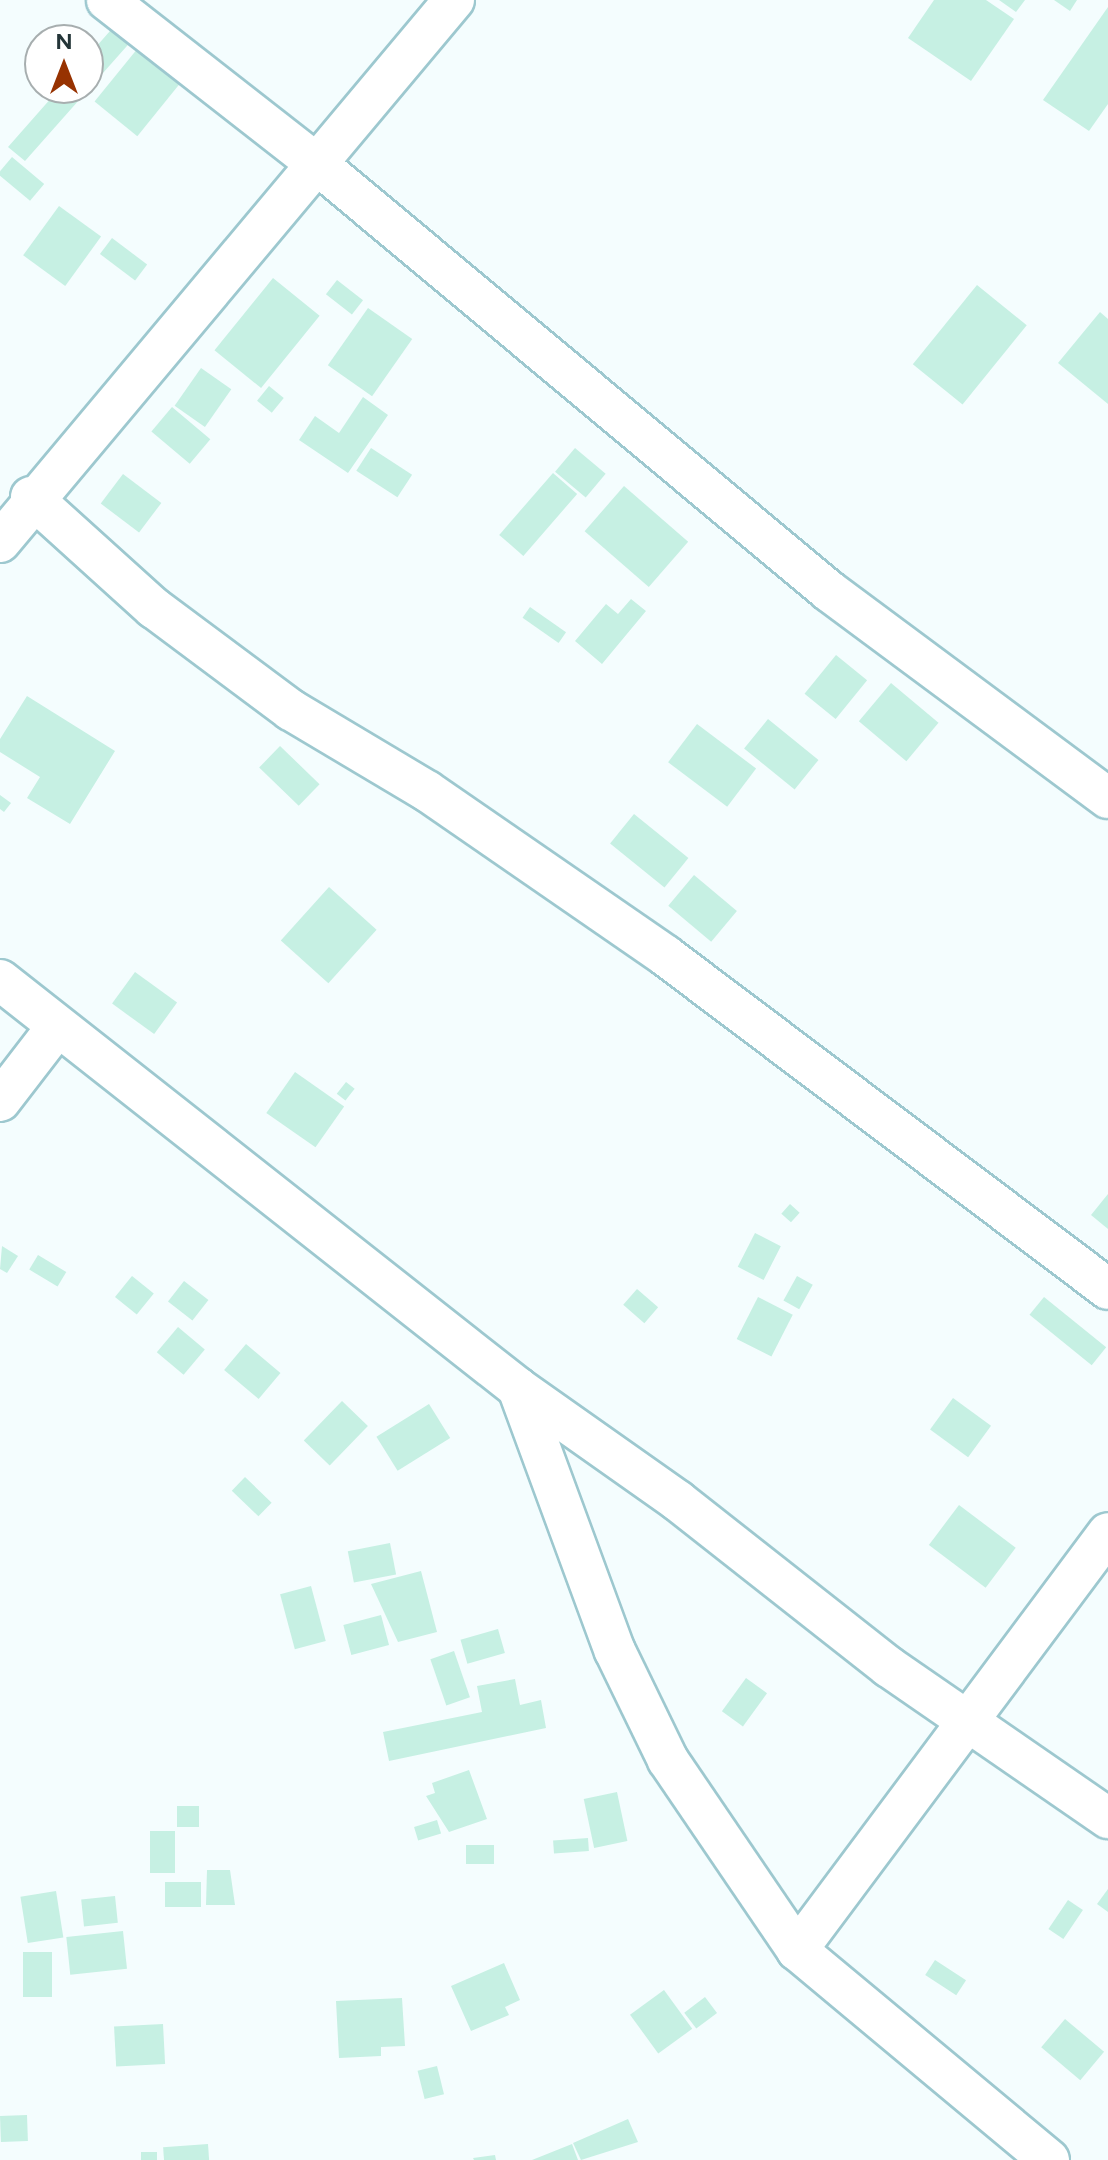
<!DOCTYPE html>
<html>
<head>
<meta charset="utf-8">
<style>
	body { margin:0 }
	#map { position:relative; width:1108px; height:2160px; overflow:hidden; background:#f4fdfe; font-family:Figtree,sans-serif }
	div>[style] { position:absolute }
	.building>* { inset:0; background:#c6f0e3; transform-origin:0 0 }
	.roads { filter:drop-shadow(2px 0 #9dc8cf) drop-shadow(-2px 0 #9dc8cf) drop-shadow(0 2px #9dc8cf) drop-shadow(0 -2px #9dc8cf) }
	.street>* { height:40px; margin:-20px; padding:0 20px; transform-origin:20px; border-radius:20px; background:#fff }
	span { translate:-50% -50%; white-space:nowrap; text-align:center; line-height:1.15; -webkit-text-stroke:6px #fff; paint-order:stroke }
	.north { position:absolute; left:24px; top:24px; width:80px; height:80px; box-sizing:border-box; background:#fff; border:2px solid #a7aeaf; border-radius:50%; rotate:0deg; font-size:22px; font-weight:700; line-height:32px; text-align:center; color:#243538 }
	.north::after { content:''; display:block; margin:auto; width:28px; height:36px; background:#973201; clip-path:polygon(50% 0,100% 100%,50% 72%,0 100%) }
</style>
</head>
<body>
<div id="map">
	<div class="building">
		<div style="clip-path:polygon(934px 0,986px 0,1014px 19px,971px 81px,908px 38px)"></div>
		<div style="clip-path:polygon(999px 0,1025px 0,1016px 12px)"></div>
		<div style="clip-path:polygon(1054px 0,1077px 0,1070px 11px)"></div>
		<div style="clip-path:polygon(1108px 7px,1108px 104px,1089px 131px,1043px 100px)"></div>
		<div style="clip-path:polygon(117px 23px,134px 38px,25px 161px,8px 147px,60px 88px,88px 88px,88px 56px)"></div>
		<div style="left:138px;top:48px;width:55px;height:69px;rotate:39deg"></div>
		<div style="left:12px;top:157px;width:42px;height:22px;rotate:40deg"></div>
		<div style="left:59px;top:206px;width:52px;height:61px;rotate:36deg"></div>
		<div style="left:112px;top:238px;width:44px;height:20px;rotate:37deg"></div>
		<div style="left:273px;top:278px;width:60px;height:93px;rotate:39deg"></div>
		<div style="left:337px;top:280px;width:33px;height:18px;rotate:38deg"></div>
		<div style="left:977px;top:285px;width:64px;height:102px;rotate:39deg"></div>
		<div style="left:368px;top:308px;width:54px;height:70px;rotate:35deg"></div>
		<div style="clip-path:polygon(1100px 312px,1108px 319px,1108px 404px,1058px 363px)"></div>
		<div style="left:201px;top:368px;width:37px;height:46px;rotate:35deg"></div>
		<div style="left:269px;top:386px;width:19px;height:19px;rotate:39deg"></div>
		<div style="clip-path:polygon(363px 397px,388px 415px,348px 473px,299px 440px,315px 416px,339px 433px)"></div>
		<div style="left:172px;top:407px;width:50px;height:32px;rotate:40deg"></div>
		<div style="left:371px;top:448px;width:49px;height:27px;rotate:33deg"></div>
		<div style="left:575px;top:448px;width:40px;height:31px;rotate:40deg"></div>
		<div style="left:553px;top:473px;width:32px;height:82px;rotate:41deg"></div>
		<div style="left:123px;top:474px;width:48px;height:37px;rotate:37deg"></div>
		<div style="left:624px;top:486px;width:85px;height:60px;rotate:41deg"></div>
		<div style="clip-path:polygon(631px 599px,646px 611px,602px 664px,575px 641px,606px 604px,618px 614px)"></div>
		<div style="left:530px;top:607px;width:44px;height:13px;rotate:35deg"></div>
		<div style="left:836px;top:655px;width:40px;height:50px;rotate:39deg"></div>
		<div style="left:891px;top:683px;width:62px;height:50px;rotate:40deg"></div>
		<div style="clip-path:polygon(27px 696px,115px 751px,70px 824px,27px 798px,40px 777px,0 752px,0 739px)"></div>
		<div style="left:768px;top:719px;width:65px;height:38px;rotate:39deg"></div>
		<div style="left:697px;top:724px;width:74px;height:48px;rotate:37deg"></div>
		<div style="left:280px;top:746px;width:55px;height:30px;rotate:44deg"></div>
		<div style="clip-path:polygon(0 795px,11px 803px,4px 812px,0 809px)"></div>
		<div style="left:634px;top:814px;width:70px;height:38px;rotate:39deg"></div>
		<div style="left:694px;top:875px;width:56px;height:40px;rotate:40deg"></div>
		<div style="left:329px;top:887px;width:64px;height:72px;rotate:42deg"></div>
		<div style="left:135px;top:972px;width:52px;height:39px;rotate:36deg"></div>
		<div style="left:295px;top:1072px;width:60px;height:50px;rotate:35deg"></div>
		<div style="left:346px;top:1082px;width:11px;height:15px;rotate:38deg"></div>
		<div style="clip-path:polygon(1108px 1194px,1108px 1229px,1091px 1215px)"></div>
		<div style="left:790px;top:1204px;width:13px;height:13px;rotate:42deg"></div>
		<div style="left:755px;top:1233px;width:29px;height:38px;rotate:27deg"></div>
		<div style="clip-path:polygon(2px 1246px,18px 1256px,7px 1273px,0 1269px)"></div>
		<div style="left:38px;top:1255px;width:33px;height:17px;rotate:31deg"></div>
		<div style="left:132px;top:1276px;width:28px;height:27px;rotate:39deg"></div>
		<div style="left:797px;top:1276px;width:18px;height:28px;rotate:29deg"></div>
		<div style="left:184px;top:1281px;width:31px;height:26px;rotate:38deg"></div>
		<div style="left:637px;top:1289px;width:28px;height:21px;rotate:41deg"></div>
		<div style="left:758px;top:1297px;width:39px;height:47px;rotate:27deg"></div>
		<div style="left:1044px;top:1297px;width:80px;height:23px;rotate:39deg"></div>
		<div style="left:178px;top:1327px;width:35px;height:33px;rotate:40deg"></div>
		<div style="left:246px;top:1344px;width:45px;height:34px;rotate:40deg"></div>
		<div style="left:953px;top:1398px;width:47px;height:39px;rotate:36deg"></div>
		<div style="left:342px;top:1401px;width:36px;height:55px;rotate:44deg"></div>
		<div style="left:429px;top:1404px;width:40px;height:62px;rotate:58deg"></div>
		<div style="left:245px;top:1477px;width:37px;height:19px;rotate:44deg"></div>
		<div style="left:959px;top:1505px;width:71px;height:50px;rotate:37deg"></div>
		<div style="left:390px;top:1543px;width:32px;height:43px;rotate:79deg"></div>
		<div style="clip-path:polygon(421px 1571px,437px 1632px,398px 1642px,371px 1584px)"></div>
		<div style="left:311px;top:1586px;width:57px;height:32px;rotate:75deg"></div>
		<div style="left:381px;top:1615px;width:31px;height:39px;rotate:75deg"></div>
		<div style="left:498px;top:1629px;width:25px;height:39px;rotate:74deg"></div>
		<div style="left:454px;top:1651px;width:49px;height:25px;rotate:71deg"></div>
		<div style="left:746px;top:1678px;width:26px;height:41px;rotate:36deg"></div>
		<div style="clip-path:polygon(515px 1679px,520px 1705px,541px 1700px,546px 1728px,389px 1761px,383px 1732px,482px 1712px,477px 1686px)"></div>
		<div style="clip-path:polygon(469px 1770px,487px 1819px,449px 1832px,426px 1796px,435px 1793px,432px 1783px)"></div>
		<div style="left:617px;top:1792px;width:50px;height:34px;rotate:78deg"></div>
		<div style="left:177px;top:1806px;width:22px;height:21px"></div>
		<div style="left:437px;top:1820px;width:14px;height:24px;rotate:73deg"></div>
		<div style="left:150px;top:1831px;width:25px;height:42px"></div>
		<div style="left:588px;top:1838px;width:13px;height:35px;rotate:86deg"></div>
		<div style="left:494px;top:1845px;width:19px;height:28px;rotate:90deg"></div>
		<div style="clip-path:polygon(207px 1870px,230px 1870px,235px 1905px,206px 1905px)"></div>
		<div style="left:165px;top:1882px;width:36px;height:25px"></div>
		<div style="clip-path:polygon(1108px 1889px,1108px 1912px,1097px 1904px)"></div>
		<div style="left:56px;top:1891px;width:47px;height:36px;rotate:81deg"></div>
		<div style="left:115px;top:1896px;width:27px;height:34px;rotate:84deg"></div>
		<div style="left:1068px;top:1900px;width:18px;height:35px;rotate:34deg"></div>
		<div style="left:123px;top:1931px;width:38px;height:57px;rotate:84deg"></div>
		<div style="left:23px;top:1952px;width:29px;height:45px"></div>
		<div style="left:935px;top:1960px;width:37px;height:18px;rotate:33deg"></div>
		<div style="clip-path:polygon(504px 1963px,520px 2000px,505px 2007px,509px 2015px,471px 2031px,451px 1986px)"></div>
		<div style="left:664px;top:1990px;width:48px;height:42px;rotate:54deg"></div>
		<div style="left:705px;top:1997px;width:20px;height:26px;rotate:53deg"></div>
		<div style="clip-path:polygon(402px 1998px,405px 2046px,381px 2047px,381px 2056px,339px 2058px,336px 2001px)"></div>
		<div style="left:1065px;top:2019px;width:51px;height:37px;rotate:40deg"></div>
		<div style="left:163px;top:2024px;width:40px;height:49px;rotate:87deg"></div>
		<div style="left:437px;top:2066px;width:29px;height:20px;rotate:76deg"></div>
		<div style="left:27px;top:2115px;width:26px;height:27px;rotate:88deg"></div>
		<div style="clip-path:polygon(628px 2119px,638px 2142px,581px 2160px,573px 2143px)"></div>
		<div style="left:208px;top:2144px;width:16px;height:45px;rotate:86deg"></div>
		<div style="clip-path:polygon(572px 2144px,578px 2160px,532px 2160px)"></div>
		<div style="left:141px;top:2152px;width:16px;height:8px"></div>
		<div style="clip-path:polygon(495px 2155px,496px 2160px,474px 2160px,473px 2158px)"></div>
	</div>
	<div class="roads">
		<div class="street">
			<div style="left:107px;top:0;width:265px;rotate:38deg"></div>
			<div style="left:316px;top:163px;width:668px;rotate:39.84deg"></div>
			<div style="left:829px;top:591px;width:347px;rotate:36.6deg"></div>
			<div style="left:31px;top:497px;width:166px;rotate:42.1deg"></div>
			<div style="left:154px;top:608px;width:171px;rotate:36.7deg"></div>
			<div style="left:291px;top:710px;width:158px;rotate:30.8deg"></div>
			<div style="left:427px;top:791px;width:290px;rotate:34.6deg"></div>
			<div style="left:666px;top:956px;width:553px;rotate:36.99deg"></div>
			<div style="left:0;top:542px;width:707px;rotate:-50.05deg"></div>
			<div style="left:0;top:980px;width:659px;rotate:38.23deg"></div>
			<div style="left:518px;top:1388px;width:196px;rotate:35.2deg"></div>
			<div style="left:678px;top:1501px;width:268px;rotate:38.2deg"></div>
			<div style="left:889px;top:1667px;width:266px;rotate:34.6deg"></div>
			<div style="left:0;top:1101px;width:93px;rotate:-52.4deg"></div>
			<div style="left:518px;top:1388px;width:280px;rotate:69.8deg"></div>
			<div style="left:615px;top:1651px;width:121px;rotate:64.1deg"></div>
			<div style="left:668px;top:1760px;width:230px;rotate:55.8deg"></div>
			<div style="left:797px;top:1950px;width:328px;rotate:39.8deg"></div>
			<div style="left:797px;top:1950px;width:520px;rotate:-53.28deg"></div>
		</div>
	</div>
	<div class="north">N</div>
</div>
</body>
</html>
